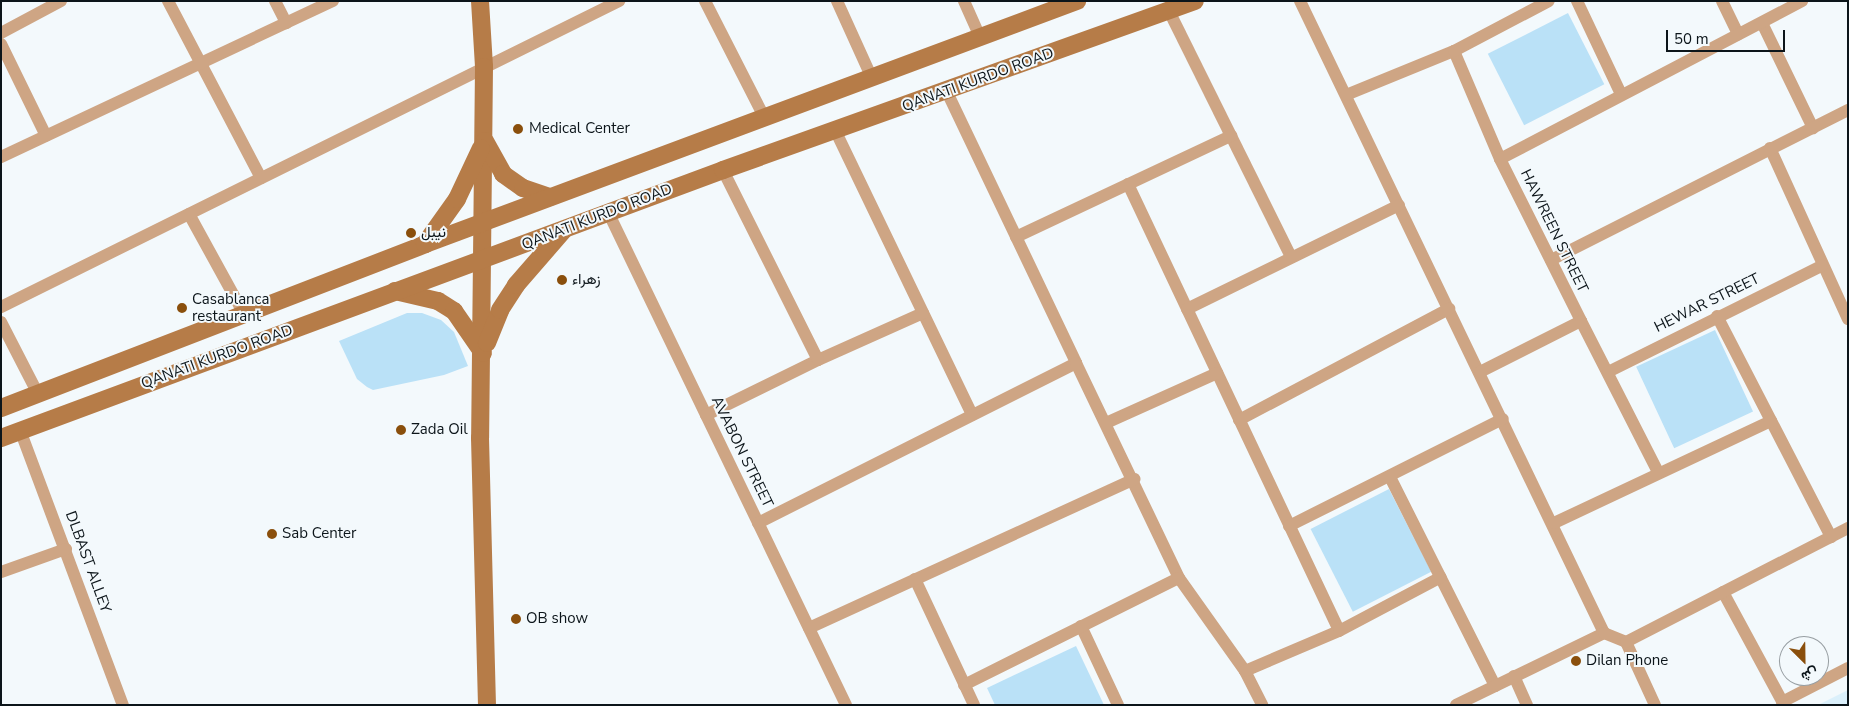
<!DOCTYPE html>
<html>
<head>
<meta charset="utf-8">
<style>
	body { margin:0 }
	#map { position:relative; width:1849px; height:706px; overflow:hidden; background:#f3f9fc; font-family:"Nunito Sans",Vazirmatn,sans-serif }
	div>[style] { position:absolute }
	.built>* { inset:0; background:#dbf0fb }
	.green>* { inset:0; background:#bae1f7; transform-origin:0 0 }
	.street>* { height:12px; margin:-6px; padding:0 6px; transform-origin:6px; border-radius:6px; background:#cea584 }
	.secondary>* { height:18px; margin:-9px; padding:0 9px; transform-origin:9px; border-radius:9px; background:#b67c48 }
	.dots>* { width:14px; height:14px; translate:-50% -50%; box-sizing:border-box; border:2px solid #f3f9fc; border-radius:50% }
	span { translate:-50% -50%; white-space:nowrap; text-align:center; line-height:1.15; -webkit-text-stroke:4px #f3f9fc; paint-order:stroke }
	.street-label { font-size:15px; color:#0c151a }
	.poi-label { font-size:15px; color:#0c151a }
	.left { translate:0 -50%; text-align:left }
	.frame { position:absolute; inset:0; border:2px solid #0c151a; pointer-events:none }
	.north { position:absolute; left:1779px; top:636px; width:50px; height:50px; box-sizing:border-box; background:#f3f9fc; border:1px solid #979ea2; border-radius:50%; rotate:157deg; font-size:14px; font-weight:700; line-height:20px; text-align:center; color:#0c151a }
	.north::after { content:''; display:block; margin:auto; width:18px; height:22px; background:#8a4f0c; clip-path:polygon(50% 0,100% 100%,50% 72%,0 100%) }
	.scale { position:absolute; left:1666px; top:30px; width:119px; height:22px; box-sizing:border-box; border:2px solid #0c151a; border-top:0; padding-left:6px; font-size:15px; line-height:18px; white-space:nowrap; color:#0c151a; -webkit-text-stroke:4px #f3f9fc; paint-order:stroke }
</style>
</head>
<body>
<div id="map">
	<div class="built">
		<div style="clip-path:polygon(1848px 690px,1848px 705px,1818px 705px)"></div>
	</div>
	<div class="green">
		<div style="left:1568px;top:13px;width:80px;height:90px;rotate:63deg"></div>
		<div style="clip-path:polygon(407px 313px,422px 313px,441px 320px,454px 332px,468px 366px,444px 375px,373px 390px,367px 387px,357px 379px,339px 341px)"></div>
		<div style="left:1715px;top:330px;width:90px;height:87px;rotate:65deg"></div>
		<div style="left:1389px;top:489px;width:93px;height:88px;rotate:63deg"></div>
		<div style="clip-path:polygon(1076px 646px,1104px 705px,995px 705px,987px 688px)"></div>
	</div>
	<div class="street">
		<div style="left:168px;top:1px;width:200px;rotate:62.3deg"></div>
		<div style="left:275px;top:1px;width:25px;rotate:63deg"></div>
		<div style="left:705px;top:1px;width:130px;rotate:63deg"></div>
		<div style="left:837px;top:1px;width:85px;rotate:65.6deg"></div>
		<div style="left:964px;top:1px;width:39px;rotate:66deg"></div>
		<div style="left:1300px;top:1px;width:701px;rotate:64.31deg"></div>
		<div style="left:1577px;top:1px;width:103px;rotate:64.7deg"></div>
		<div style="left:1722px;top:1px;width:37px;rotate:64deg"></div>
		<div style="left:1169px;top:11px;width:275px;rotate:63.6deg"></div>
		<div style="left:1762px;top:23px;width:117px;rotate:64.1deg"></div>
		<div style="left:1px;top:33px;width:68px;rotate:-28.1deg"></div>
		<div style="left:1px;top:44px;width:102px;rotate:63.9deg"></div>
		<div style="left:1454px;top:51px;width:117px;rotate:66.9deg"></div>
		<div style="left:1500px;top:159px;width:181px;rotate:63.4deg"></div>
		<div style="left:1581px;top:321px;width:113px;rotate:153.2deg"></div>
		<div style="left:947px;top:92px;width:300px;rotate:64.5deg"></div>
		<div style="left:1346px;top:95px;width:117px;rotate:-22.2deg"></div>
		<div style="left:1454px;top:51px;width:107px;rotate:-27.8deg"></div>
		<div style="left:836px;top:132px;width:314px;rotate:64.3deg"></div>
		<div style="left:1770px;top:148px;width:188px;rotate:65.5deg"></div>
		<div style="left:1px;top:157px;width:367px;rotate:-25.2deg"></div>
		<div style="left:1500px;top:159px;width:341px;rotate:-27.6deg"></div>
		<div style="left:1128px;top:184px;width:494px;rotate:64.7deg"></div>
		<div style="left:189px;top:214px;width:114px;rotate:61.2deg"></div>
		<div style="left:609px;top:214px;width:545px;rotate:64.23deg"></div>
		<div style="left:1016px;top:237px;width:238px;rotate:-25.2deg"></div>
		<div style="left:1551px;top:260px;width:333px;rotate:-26.8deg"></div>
		<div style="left:1px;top:307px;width:690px;rotate:-26.34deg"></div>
		<div style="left:1187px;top:309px;width:236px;rotate:-26.1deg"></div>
		<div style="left:1717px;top:316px;width:249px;rotate:62.7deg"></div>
		<div style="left:1581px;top:321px;width:169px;rotate:63deg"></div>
		<div style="left:1px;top:322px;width:81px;rotate:62.8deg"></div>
		<div style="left:818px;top:360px;width:115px;rotate:-24.1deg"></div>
		<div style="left:1608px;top:372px;width:239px;rotate:-26.4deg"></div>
		<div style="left:706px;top:415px;width:125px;rotate:-26.2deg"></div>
		<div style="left:818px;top:360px;width:212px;rotate:-116.6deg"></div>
		<div style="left:1239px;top:420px;width:238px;rotate:-27.9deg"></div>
		<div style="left:1106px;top:423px;width:122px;rotate:-24.2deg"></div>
		<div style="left:20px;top:430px;width:294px;rotate:69.5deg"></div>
		<div style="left:1390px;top:477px;width:234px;rotate:63.3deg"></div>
		<div style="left:758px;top:523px;width:356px;rotate:-26.7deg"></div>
		<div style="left:1076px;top:363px;width:238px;rotate:64.4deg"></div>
		<div style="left:1179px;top:578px;width:114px;rotate:54.6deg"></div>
		<div style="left:1245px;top:671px;width:38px;rotate:63deg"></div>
		<div style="left:1554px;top:523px;width:240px;rotate:-25.2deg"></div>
		<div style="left:1289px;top:526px;width:239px;rotate:-26.6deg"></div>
		<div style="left:1px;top:572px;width:69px;rotate:-19.5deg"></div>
		<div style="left:915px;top:579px;width:139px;rotate:64.9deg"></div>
		<div style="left:1723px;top:592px;width:128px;rotate:61.6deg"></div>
		<div style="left:1081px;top:626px;width:87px;rotate:64.9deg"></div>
		<div style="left:809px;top:628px;width:358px;rotate:-24.6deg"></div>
		<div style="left:1626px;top:642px;width:69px;rotate:65.3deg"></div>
		<div style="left:1245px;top:671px;width:102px;rotate:-23.1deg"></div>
		<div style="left:1339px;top:631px;width:115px;rotate:-27.9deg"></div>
		<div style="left:1514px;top:676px;width:32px;rotate:66deg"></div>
		<div style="left:964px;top:685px;width:240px;rotate:-26.5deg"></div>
		<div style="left:1782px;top:702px;width:74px;rotate:-27.3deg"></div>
		<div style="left:1456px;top:705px;width:165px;rotate:-25.9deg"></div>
		<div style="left:1604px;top:633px;width:24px;rotate:22deg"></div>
		<div style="left:1626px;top:642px;width:250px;rotate:-27.2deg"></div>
	</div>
	<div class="secondary">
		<div style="left:480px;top:1px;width:66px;rotate:86.5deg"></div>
		<div style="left:484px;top:67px;width:371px;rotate:90.6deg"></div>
		<div style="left:480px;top:438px;width:267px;rotate:88.5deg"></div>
		<div style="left:485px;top:141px;width:38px;rotate:61deg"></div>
		<div style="left:503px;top:174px;width:24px;rotate:35deg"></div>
		<div style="left:523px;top:188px;width:28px;rotate:19deg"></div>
		<div style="left:425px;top:244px;width:55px;rotate:-54.6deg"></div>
		<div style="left:457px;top:199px;width:56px;rotate:-64.8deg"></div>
		<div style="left:395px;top:291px;width:44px;rotate:13.1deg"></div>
		<div style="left:438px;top:301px;width:19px;rotate:32deg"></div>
		<div style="left:454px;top:311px;width:51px;rotate:55.4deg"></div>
		<div style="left:487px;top:343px;width:35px;rotate:-68deg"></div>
		<div style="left:500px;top:310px;width:30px;rotate:-57deg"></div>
		<div style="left:516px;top:285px;width:72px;rotate:-49deg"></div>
		<div style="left:1px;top:408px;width:455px;rotate:-21.1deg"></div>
		<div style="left:425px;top:244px;width:696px;rotate:-20.44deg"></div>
		<div style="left:1px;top:438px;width:770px;rotate:-20.36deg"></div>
		<div style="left:723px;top:170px;width:501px;rotate:-19.7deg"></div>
	</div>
	<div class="dots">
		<div style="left:518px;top:129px;background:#8a4f0c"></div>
		<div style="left:411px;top:233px;background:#8a4f0c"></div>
		<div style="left:562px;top:280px;background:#8a4f0c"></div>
		<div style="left:182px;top:308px;background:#8a4f0c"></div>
		<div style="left:401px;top:430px;background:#8a4f0c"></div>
		<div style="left:272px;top:534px;background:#8a4f0c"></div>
		<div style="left:516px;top:619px;background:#8a4f0c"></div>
		<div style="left:1576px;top:661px;background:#8a4f0c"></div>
	</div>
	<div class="street-label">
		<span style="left:978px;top:80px;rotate:-20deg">QANATI KURDO ROAD</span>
		<span style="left:597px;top:217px;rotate:-21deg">QANATI KURDO ROAD</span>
		<span style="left:1554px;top:231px;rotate:64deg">HAWREEN STREET</span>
		<span style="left:1707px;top:303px;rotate:-26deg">HEWAR STREET</span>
		<span style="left:217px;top:357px;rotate:-20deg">QANATI KURDO ROAD</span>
		<span style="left:742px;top:452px;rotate:64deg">AVABON STREET</span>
		<span style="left:88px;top:562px;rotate:70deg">DLBAST ALLEY</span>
	</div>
	<div class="poi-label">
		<span class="left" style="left:529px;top:129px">Medical Center</span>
		<span class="left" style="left:421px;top:233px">نيبل</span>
		<span class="left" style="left:572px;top:280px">زهراء</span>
		<span class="left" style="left:192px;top:308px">Casablanca<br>restaurant</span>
		<span class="left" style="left:411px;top:430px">Zada Oil</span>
		<span class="left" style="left:282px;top:534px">Sab Center</span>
		<span class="left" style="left:526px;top:619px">OB show</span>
		<span class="left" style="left:1586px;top:661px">Dilan Phone</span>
	</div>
	<div class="frame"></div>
	<div class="north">ش</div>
	<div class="scale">50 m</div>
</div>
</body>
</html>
